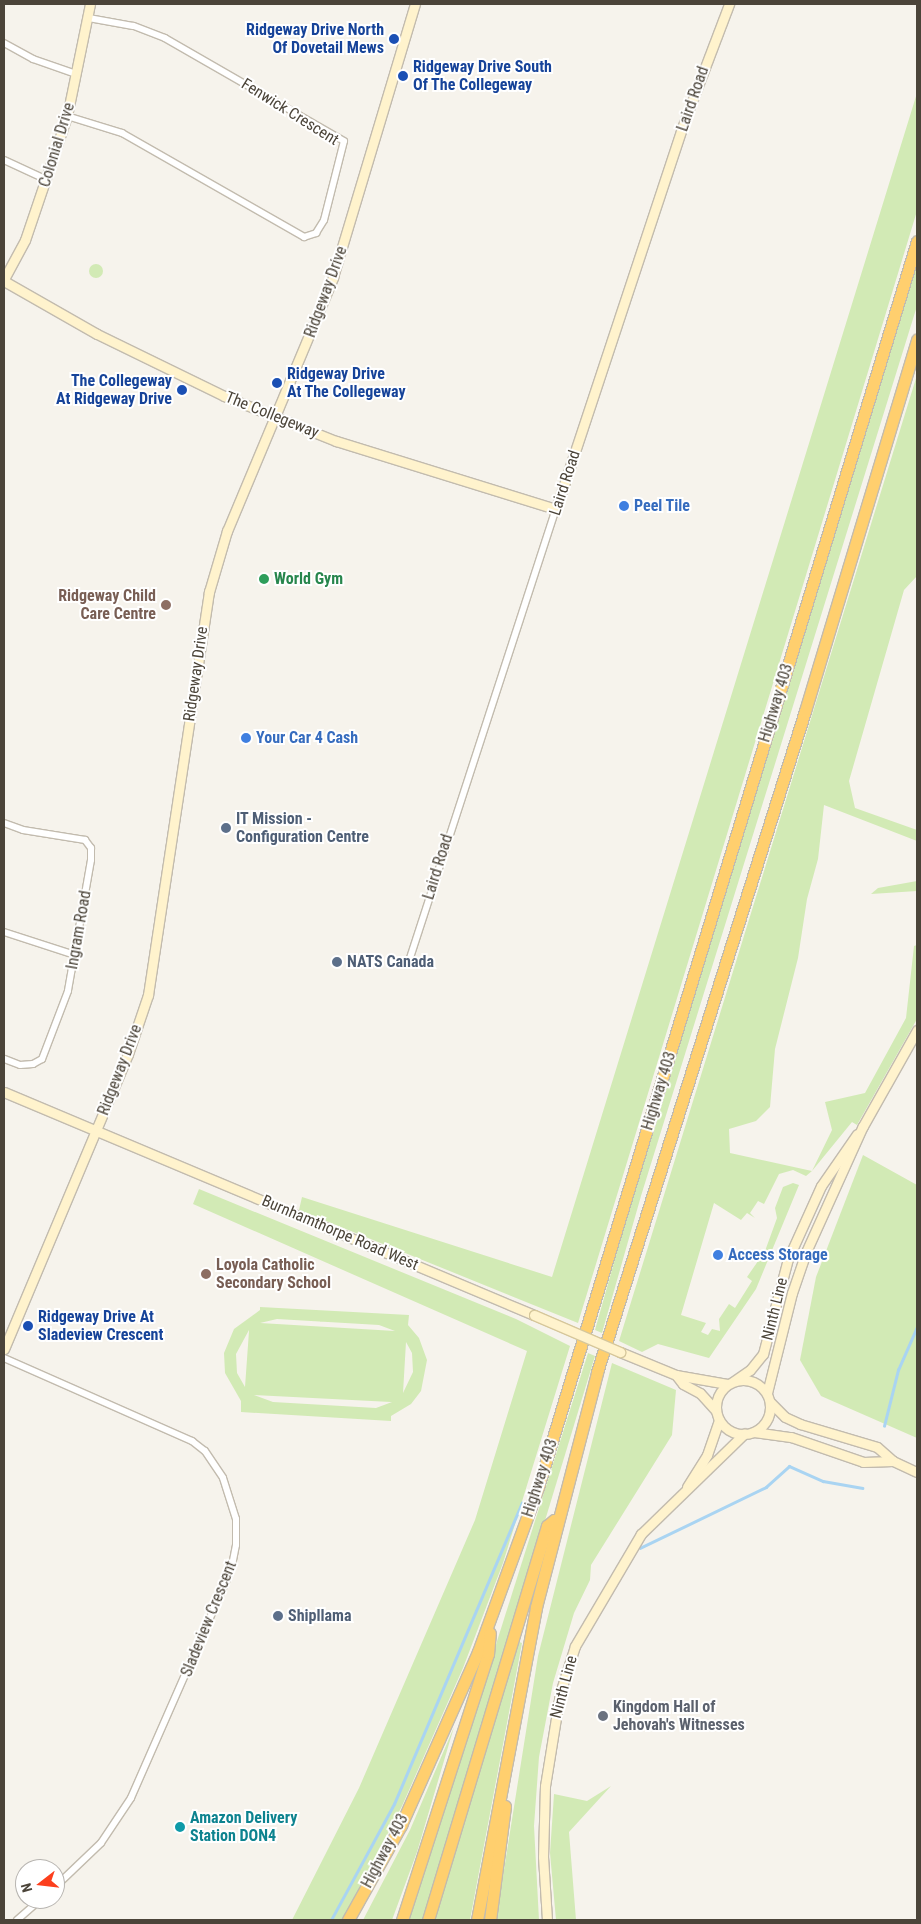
<!DOCTYPE html>
<html>
<head>
<meta charset="utf-8">
<style>
	body { margin:0 }
	#map { position:relative; width:921px; height:1924px; overflow:hidden; background:#f6f3ec; font-family:"Roboto Condensed",sans-serif }
	div>[style] { position:absolute }
	.green>* { inset:0; background:#d2eab5 }
	.round { border-radius:50% }
	.stream>* { height:2.5px; margin:-1.25px; padding:0 1.25px; transform-origin:1.25px; border-radius:1.25px; background:#a9d4f2 }
	.roads { filter:drop-shadow(1px 0 #c2bbae) drop-shadow(-1px 0 #c2bbae) drop-shadow(0 1px #c2bbae) drop-shadow(0 -1px #c2bbae) }
	.street>* { height:6px; margin:-3px; padding:0 3px; transform-origin:3px; border-radius:3px; background:#fff }
	.secondary>* { height:9px; margin:-4.5px; padding:0 4.5px; transform-origin:4.5px; border-radius:4.5px; background:#fff3cd }
	.secondary>.ring { margin:-4.5px; padding:0; box-sizing:content-box; background:none; border:9px solid #fff3cd; border-radius:50% }
	.highway>* { height:11px; margin:-5.5px; padding:0 5.5px; transform-origin:5.5px; border-radius:5.5px; background:#ffcf6e }
	.bridges { filter:drop-shadow(1px 0 #d6c79b) drop-shadow(-1px 0 #d6c79b) drop-shadow(0 1px #d6c79b) drop-shadow(0 -1px #d6c79b) }
	.secondary-bridge>* { height:9px; margin:-4.5px; padding:0 4.5px; transform-origin:4.5px; border-radius:4.5px; background:#fff3cd }
	.dots>* { width:14px; height:14px; translate:-50% -50%; box-sizing:border-box; border:2px solid #fff; border-radius:50% }
	span { translate:-50% -50%; white-space:nowrap; text-align:center; line-height:1.15; -webkit-text-stroke:4px #fff; paint-order:stroke }
	.transit-label { font-size:16px; color:#164399; font-weight:700 }
	.right { translate:-100% -50%; text-align:right }
	.left { translate:0 -50%; text-align:left }
	.street-label { font-size:16px; color:#4b4439 }
	.shop-label { font-size:16px; color:#366cbe; font-weight:700 }
	.leisure-label { font-size:16px; color:#27864d; font-weight:700 }
	.education-label { font-size:16px; color:#785e54; font-weight:700 }
	.service-label { font-size:16px; color:#4e5e75; font-weight:700 }
	.worship-label { font-size:16px; color:#5b616d; font-weight:700 }
	.culture-label { font-size:16px; color:#0d838f; font-weight:700 }
	.frame { position:absolute; inset:0; border:5px solid #4b4439; pointer-events:none }
	.north { position:absolute; left:15px; top:1859px; width:50px; height:50px; box-sizing:border-box; background:#fff; border:1px solid #b7b4b0; border-radius:50%; rotate:254deg; font-size:14px; font-weight:700; line-height:20px; text-align:center; color:#4b4439 }
	.north::after { content:''; display:block; margin:auto; width:18px; height:22px; background:#fc3f1d; clip-path:polygon(50% 0,100% 100%,50% 72%,0 100%) }
</style>
</head>
<body>
<div id="map">
	<div class="green">
		<div style="clip-path:polygon(917px 93px,917px 211px,578px 1323px,299px 1210px,302px 1197px,552px 1277px)"></div>
		<div style="clip-path:polygon(917px 262px,917px 306px,641px 1196px,602px 1333px,595px 1330px,636px 1184px)"></div>
		<div class="round" style="left:89px;top:264px;width:14px;height:14px"></div>
		<div style="clip-path:polygon(917px 375px,917px 576px,904px 590px,849px 781px,855px 808px,917px 830px,917px 841px,824px 805px,818px 859px,807px 899px,798px 958px,775px 1049px,770px 1107px,756px 1121px,729px 1129px,730px 1153px,812px 1171px,832px 1130px,825px 1102px,865px 1093px,906px 1018px,914px 946px,917px 945px,917px 1019px,857px 1125px,852px 1122px,812px 1171px,806px 1176px,793px 1170px,779px 1174px,764px 1204px,758px 1201px,750px 1213px,755px 1218px,747px 1213px,741px 1220px,714px 1203px,681px 1315px,706px 1323px,701px 1332px,708px 1335px,712px 1329px,720px 1331px,719px 1319px,729px 1304px,735px 1308px,752px 1281px,747px 1277px,765px 1251px,777px 1218px,775px 1208px,783px 1187px,793px 1183px,799px 1185px,756px 1289px,709px 1358px,658px 1344px,642px 1352px,619px 1341px)"></div>
		<div style="clip-path:polygon(917px 881px,917px 891px,871px 894px,878px 888px)"></div>
		<div style="clip-path:polygon(863px 1155px,917px 1185px,917px 1438px,821px 1396px,800px 1360px,816px 1277px)"></div>
		<div style="clip-path:polygon(199px 1189px,516px 1319px,570px 1346px,503px 1563px,463px 1668px,402px 1806px,343px 1920px,292px 1920px,359px 1788px,475px 1520px,527px 1351px,193px 1204px)"></div>
		<div style="clip-path:polygon(evenodd,260px 1307px,409px 1315px,408px 1325px,419px 1338px,427px 1360px,421px 1391px,411px 1404px,391px 1416px,391px 1421px,241px 1412px,241px 1401px,225px 1373px,224px 1353px,234px 1329px,260px 1310px,260px 1307px,277px 1319px,379px 1325px,395px 1331px,260px 1323px,277px 1319px,260px 1307px,249px 1330px,249px 1331px,245px 1387px,237px 1373px,236px 1354px,249px 1330px,260px 1307px,406px 1342px,412px 1353px,413px 1372px,403px 1393px,406px 1342px,260px 1307px,254px 1395px,391px 1402px,392px 1402px,376px 1408px,273px 1402px,254px 1395px)"></div>
		<div style="clip-path:polygon(588px 1353px,595px 1356px,437px 1876px,423px 1920px,409px 1920px)"></div>
		<div style="clip-path:polygon(612px 1363px,676px 1390px,672px 1435px,591px 1565px,590px 1580px,574px 1613px,553px 1683px,539px 1757px,534px 1826px,539px 1920px,496px 1920px,538px 1656px)"></div>
		<div style="clip-path:polygon(519px 1642px,522px 1643px,470px 1920px,434px 1920px)"></div>
		<div style="clip-path:polygon(454px 1727px,417px 1852px,392px 1920px,363px 1920px,410px 1830px)"></div>
		<div style="clip-path:polygon(611px 1786px,569px 1832px,576px 1920px,556px 1920px,550px 1853px,554px 1794px,587px 1801px)"></div>
	</div>
	<div class="stream">
		<div style="left:884px;top:1426px;width:58px;rotate:-76deg"></div>
		<div style="left:898px;top:1370px;width:47px;rotate:-66.2deg"></div>
		<div style="left:640px;top:1548px;width:140px;rotate:-25.8deg"></div>
		<div style="left:766px;top:1487px;width:31px;rotate:-42deg"></div>
		<div style="left:789px;top:1466px;width:37px;rotate:24deg"></div>
		<div style="left:823px;top:1481px;width:40px;rotate:10deg"></div>
		<div style="left:331px;top:1920px;width:132px;rotate:-61.5deg"></div>
		<div style="left:394px;top:1804px;width:327px;rotate:-67deg"></div>
	</div>
	<div class="roads">
		<div class="street">
			<div style="left:4px;top:43px;width:33px;rotate:29deg"></div>
			<div style="left:33px;top:59px;width:46px;rotate:19.2deg"></div>
			<div style="left:67px;top:116px;width:58px;rotate:17.2deg"></div>
			<div style="left:122px;top:133px;width:210px;rotate:29.7deg"></div>
			<div style="left:304px;top:237px;width:13px;rotate:-18deg"></div>
			<div style="left:316px;top:233px;width:15px;rotate:-58deg"></div>
			<div style="left:324px;top:220px;width:81px;rotate:-75.8deg"></div>
			<div style="left:344px;top:141px;width:207px;rotate:-150.1deg"></div>
			<div style="left:165px;top:38px;width:34px;rotate:-159deg"></div>
			<div style="left:133px;top:26px;width:45px;rotate:-169.7deg"></div>
			<div style="left:4px;top:160px;width:47px;rotate:24.9deg"></div>
			<div style="left:4px;top:823px;width:20px;rotate:20deg"></div>
			<div style="left:23px;top:830px;width:63px;rotate:9.2deg"></div>
			<div style="left:85px;top:840px;width:10px;rotate:53deg"></div>
			<div style="left:91px;top:848px;width:12px;rotate:90deg"></div>
			<div style="left:91px;top:860px;width:133px;rotate:100deg"></div>
			<div style="left:68px;top:991px;width:73px;rotate:110.9deg"></div>
			<div style="left:42px;top:1059px;width:10px;rotate:151deg"></div>
			<div style="left:33px;top:1064px;width:13px;rotate:176deg"></div>
			<div style="left:20px;top:1065px;width:17px;rotate:-159deg"></div>
			<div style="left:4px;top:932px;width:75px;rotate:17.9deg"></div>
			<div style="left:408px;top:964px;width:478px;rotate:-72deg"></div>
			<div style="left:4px;top:1358px;width:206px;rotate:23.8deg"></div>
			<div style="left:192px;top:1441px;width:16px;rotate:38deg"></div>
			<div style="left:205px;top:1451px;width:32px;rotate:56deg"></div>
			<div style="left:223px;top:1478px;width:43px;rotate:72.4deg"></div>
			<div style="left:236px;top:1519px;width:26px;rotate:90deg"></div>
			<div style="left:236px;top:1545px;width:25px;rotate:101deg"></div>
			<div style="left:231px;top:1570px;width:249px;rotate:113.7deg"></div>
			<div style="left:131px;top:1798px;width:54px;rotate:123.7deg"></div>
			<div style="left:101px;top:1843px;width:64px;rotate:136.3deg"></div>
			<div style="left:17px;top:1920px;width:32px;rotate:-41deg"></div>
		</div>
		<div class="secondary">
			<div style="left:4px;top:279px;width:44px;rotate:-61.7deg"></div>
			<div style="left:25px;top:240px;width:131px;rotate:-71.3deg"></div>
			<div style="left:67px;top:116px;width:114px;rotate:-78.4deg"></div>
			<div style="left:4px;top:281px;width:107px;rotate:29.7deg"></div>
			<div style="left:97px;top:334px;width:141px;rotate:26deg"></div>
			<div style="left:224px;top:396px;width:121px;rotate:21.9deg"></div>
			<div style="left:336px;top:441px;width:230px;rotate:17.2deg"></div>
			<div style="left:556px;top:509px;width:401px;rotate:-71.7deg"></div>
			<div style="left:682px;top:128px;width:133px;rotate:-69.2deg"></div>
			<div style="left:4px;top:1092px;width:575px;rotate:22.82deg"></div>
			<div style="left:4px;top:1349px;width:320px;rotate:-67.2deg"></div>
			<div style="left:128px;top:1054px;width:62px;rotate:-71.3deg"></div>
			<div style="left:148px;top:995px;width:408px;rotate:-81.4deg"></div>
			<div style="left:209px;top:592px;width:64px;rotate:-73.6deg"></div>
			<div style="left:227px;top:531px;width:275px;rotate:-67.3deg"></div>
			<div style="left:333px;top:277px;width:285px;rotate:-73.3deg"></div>
			<div style="left:620px;top:1352px;width:61px;rotate:22.3deg"></div>
			<div style="left:676px;top:1375px;width:52px;rotate:10deg"></div>
			<div style="left:676px;top:1375px;width:11px;rotate:52deg"></div>
			<div style="left:683px;top:1384px;width:19px;rotate:28deg"></div>
			<div style="left:700px;top:1393px;width:24px;rotate:48deg"></div>
			<div class="ring" style="left:716px;top:1380px;width:45px;height:45px"></div>
			<div style="left:734px;top:1381px;width:19px;rotate:-35deg"></div>
			<div style="left:750px;top:1370px;width:21px;rotate:-51deg"></div>
			<div style="left:763px;top:1354px;width:98px;rotate:-75.3deg"></div>
			<div style="left:788px;top:1259px;width:80px;rotate:-65.7deg"></div>
			<div style="left:821px;top:1186px;width:63px;rotate:-55.3deg"></div>
			<div style="left:767px;top:1393px;width:103px;rotate:-76deg"></div>
			<div style="left:792px;top:1293px;width:43px;rotate:-71.1deg"></div>
			<div style="left:806px;top:1252px;width:138px;rotate:-65.7deg"></div>
			<div style="left:863px;top:1126px;width:110px;rotate:-60.6deg"></div>
			<div style="left:770px;top:1402px;width:21px;rotate:45deg"></div>
			<div style="left:785px;top:1417px;width:17px;rotate:25deg"></div>
			<div style="left:800px;top:1424px;width:80px;rotate:16.6deg"></div>
			<div style="left:877px;top:1447px;width:21px;rotate:41deg"></div>
			<div style="left:893px;top:1461px;width:26px;rotate:25deg"></div>
			<div style="left:754px;top:1432px;width:37px;rotate:8deg"></div>
			<div style="left:791px;top:1437px;width:76px;rotate:19.1deg"></div>
			<div style="left:863px;top:1462px;width:30px;rotate:-2deg"></div>
			<div style="left:687px;top:1487px;width:38px;rotate:-58deg"></div>
			<div style="left:707px;top:1455px;width:37px;rotate:-71deg"></div>
			<div style="left:547px;top:1920px;width:63px;rotate:-93.6deg"></div>
			<div style="left:543px;top:1857px;width:71px;rotate:-88.4deg"></div>
			<div style="left:545px;top:1786px;width:94px;rotate:-80.8deg"></div>
			<div style="left:560px;top:1693px;width:49px;rotate:-72.3deg"></div>
			<div style="left:575px;top:1646px;width:130px;rotate:-59.5deg"></div>
			<div style="left:641px;top:1534px;width:144px;rotate:-44.2deg"></div>
		</div>
		<div class="highway">
			<div style="left:348px;top:1920px;width:109px;rotate:-60.8deg"></div>
			<div style="left:401px;top:1825px;width:189px;rotate:-66deg"></div>
			<div style="left:478px;top:1652px;width:176px;rotate:-70deg"></div>
			<div style="left:538px;top:1487px;width:1302px;rotate:-73.08deg"></div>
			<div style="left:402px;top:1920px;width:280px;rotate:-72.1deg"></div>
			<div style="left:488px;top:1654px;width:21px;rotate:-85deg"></div>
			<div style="left:428px;top:1920px;width:412px;rotate:-73.2deg"></div>
			<div style="left:547px;top:1526px;width:9px;rotate:-41deg"></div>
			<div style="left:477px;top:1920px;width:319px;rotate:-79.3deg"></div>
			<div style="left:536px;top:1607px;width:243px;rotate:-75.4deg"></div>
			<div style="left:597px;top:1372px;width:693px;rotate:-72.53deg"></div>
			<div style="left:805px;top:711px;width:388px;rotate:-73.2deg"></div>
			<div style="left:490px;top:1920px;width:115px;rotate:-82.5deg"></div>
		</div>
	</div>
	<div class="bridges">
		<div class="secondary-bridge">
			<div style="left:534px;top:1315px;width:94px;rotate:23.3deg"></div>
		</div>
	</div>
	<div class="dots">
		<div style="left:394px;top:39px;background:#1a4fb4"></div>
		<div style="left:403px;top:76px;background:#1a4fb4"></div>
		<div style="left:277px;top:383px;background:#1a4fb4"></div>
		<div style="left:182px;top:390px;background:#1a4fb4"></div>
		<div style="left:624px;top:506px;background:#3f7fe0"></div>
		<div style="left:264px;top:579px;background:#2e9e5b"></div>
		<div style="left:166px;top:605px;background:#8d6e63"></div>
		<div style="left:246px;top:738px;background:#3f7fe0"></div>
		<div style="left:226px;top:828px;background:#5c6f8a"></div>
		<div style="left:337px;top:962px;background:#5c6f8a"></div>
		<div style="left:718px;top:1255px;background:#3f7fe0"></div>
		<div style="left:206px;top:1274px;background:#8d6e63"></div>
		<div style="left:28px;top:1326px;background:#1a4fb4"></div>
		<div style="left:278px;top:1616px;background:#5c6f8a"></div>
		<div style="left:603px;top:1716px;background:#6b7280"></div>
		<div style="left:180px;top:1827px;background:#0f9aa8"></div>
	</div>
	<div class="transit-label">
		<span class="right" style="left:384px;top:39px">Ridgeway Drive North<br>Of Dovetail Mews</span>
		<span class="left" style="left:413px;top:76px">Ridgeway Drive South<br>Of The Collegeway</span>
		<span class="left" style="left:287px;top:383px">Ridgeway Drive<br>At The Collegeway</span>
		<span class="right" style="left:172px;top:390px">The Collegeway<br>At Ridgeway Drive</span>
		<span class="left" style="left:38px;top:1326px">Ridgeway Drive At<br>Sladeview Crescent</span>
	</div>
	<div class="street-label">
		<span style="left:693px;top:99px;rotate:-71deg">Laird Road</span>
		<span style="left:290px;top:112px;rotate:32deg">Fenwick Crescent</span>
		<span style="left:57px;top:145px;rotate:-73deg">Colonial Drive</span>
		<span style="left:326px;top:292px;rotate:-70deg">Ridgeway Drive</span>
		<span style="left:272px;top:415px;rotate:22deg">The Collegeway</span>
		<span style="left:565px;top:483px;rotate:-72deg">Laird Road</span>
		<span style="left:196px;top:674px;rotate:-82deg">Ridgeway Drive</span>
		<span style="left:776px;top:703px;rotate:-73deg">Highway 403</span>
		<span style="left:438px;top:867px;rotate:-73deg">Laird Road</span>
		<span style="left:79px;top:930px;rotate:-80deg">Ingram Road</span>
		<span style="left:120px;top:1070px;rotate:-69deg">Ridgeway Drive</span>
		<span style="left:659px;top:1091px;rotate:-73deg">Highway 403</span>
		<span style="left:340px;top:1233px;rotate:23deg">Burnhamthorpe Road West</span>
		<span style="left:775px;top:1309px;rotate:-76deg">Ninth Line</span>
		<span style="left:540px;top:1478px;rotate:-72deg">Highway 403</span>
		<span style="left:209px;top:1619px;rotate:-68deg">Sladeview Crescent</span>
		<span style="left:564px;top:1687px;rotate:-75deg">Ninth Line</span>
		<span style="left:385px;top:1851px;rotate:-62deg">Highway 403</span>
	</div>
	<div class="shop-label">
		<span class="left" style="left:634px;top:506px">Peel Tile</span>
		<span class="left" style="left:256px;top:738px">Your Car 4 Cash</span>
		<span class="left" style="left:728px;top:1255px">Access Storage</span>
	</div>
	<div class="leisure-label">
		<span class="left" style="left:274px;top:579px">World Gym</span>
	</div>
	<div class="education-label">
		<span class="right" style="left:156px;top:605px">Ridgeway Child<br>Care Centre</span>
		<span class="left" style="left:216px;top:1274px">Loyola Catholic<br>Secondary School</span>
	</div>
	<div class="service-label">
		<span class="left" style="left:236px;top:828px">IT Mission -<br>Configuration Centre</span>
		<span class="left" style="left:347px;top:962px">NATS Canada</span>
		<span class="left" style="left:288px;top:1616px">Shipllama</span>
	</div>
	<div class="worship-label">
		<span class="left" style="left:613px;top:1716px">Kingdom Hall of<br>Jehovah's Witnesses</span>
	</div>
	<div class="culture-label">
		<span class="left" style="left:190px;top:1827px">Amazon Delivery<br>Station DON4</span>
	</div>
	<div class="frame"></div>
	<div class="north">N</div>
</div>
</body>
</html>
